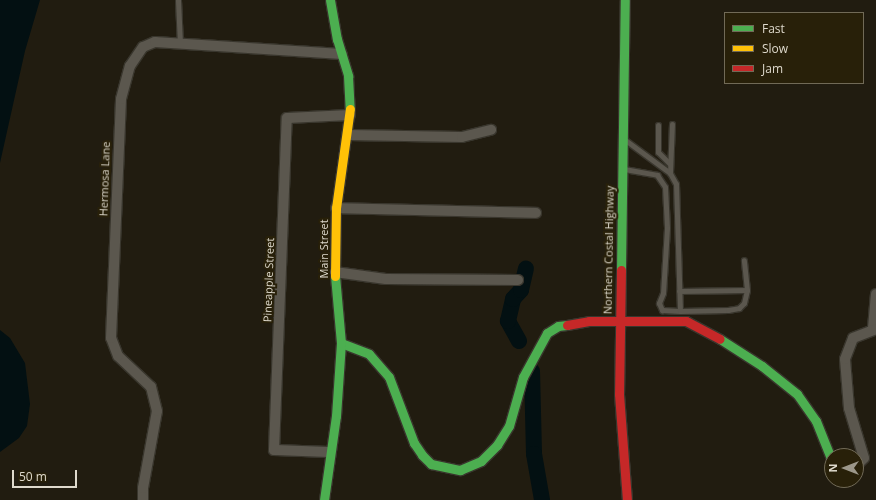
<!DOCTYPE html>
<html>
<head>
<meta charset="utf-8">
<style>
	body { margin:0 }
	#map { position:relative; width:876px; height:500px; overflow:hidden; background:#211c10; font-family:"Open Sans",sans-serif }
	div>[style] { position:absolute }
	.water>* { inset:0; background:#031012 }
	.river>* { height:16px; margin:-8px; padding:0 8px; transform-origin:8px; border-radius:8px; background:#031012 }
	.roads { filter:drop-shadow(1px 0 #39362d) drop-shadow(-1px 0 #39362d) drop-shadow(0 1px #39362d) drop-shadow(0 -1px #39362d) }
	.lane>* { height:5px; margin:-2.5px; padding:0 2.5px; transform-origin:2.5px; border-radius:2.5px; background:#5b574e }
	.street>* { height:10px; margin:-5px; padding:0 5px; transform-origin:5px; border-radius:5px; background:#5b574e }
	.fast>* { height:9px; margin:-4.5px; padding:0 4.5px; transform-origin:4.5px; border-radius:4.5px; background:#4caf50 }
	.slow>* { height:9px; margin:-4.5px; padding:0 4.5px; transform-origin:4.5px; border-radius:4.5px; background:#ffc107 }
	.jam>* { height:9px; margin:-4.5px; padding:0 4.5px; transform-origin:4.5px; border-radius:4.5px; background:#c62828 }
	span { translate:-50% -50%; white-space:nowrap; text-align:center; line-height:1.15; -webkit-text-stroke:4px #282009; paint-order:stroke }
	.street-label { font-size:11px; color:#ded9cc }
	.legend { position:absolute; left:724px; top:12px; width:140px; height:72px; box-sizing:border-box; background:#282009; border:1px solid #716a57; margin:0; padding:5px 7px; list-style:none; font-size:12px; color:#ded9cc }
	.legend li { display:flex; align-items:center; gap:8px; height:20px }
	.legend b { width:20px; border:1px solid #716a57 }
	.north { position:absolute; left:824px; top:448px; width:40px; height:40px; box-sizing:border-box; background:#282009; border:1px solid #716a57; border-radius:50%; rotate:270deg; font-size:11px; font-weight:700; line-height:16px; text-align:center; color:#ded9cc }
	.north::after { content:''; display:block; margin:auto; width:14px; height:18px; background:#9c978a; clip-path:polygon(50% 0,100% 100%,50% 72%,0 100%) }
	.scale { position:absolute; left:12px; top:470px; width:65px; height:18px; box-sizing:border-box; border:2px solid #ded9cc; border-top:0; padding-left:5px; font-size:12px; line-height:14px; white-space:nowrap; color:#ded9cc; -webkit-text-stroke:3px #282009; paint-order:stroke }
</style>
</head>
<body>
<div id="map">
	<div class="water">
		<div style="clip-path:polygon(0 0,40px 0,25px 51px,0 163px)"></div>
		<div style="clip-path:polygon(0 330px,10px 338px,25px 363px,30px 404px,27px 426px,19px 438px,0 452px)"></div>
	</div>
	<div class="river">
		<div style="left:519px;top:341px;width:23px;rotate:-119deg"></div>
		<div style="left:508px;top:321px;width:23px;rotate:-77deg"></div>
		<div style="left:513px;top:299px;width:12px;rotate:-48deg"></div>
		<div style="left:521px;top:290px;width:22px;rotate:-77deg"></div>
		<div style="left:532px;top:371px;width:83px;rotate:88.6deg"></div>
		<div style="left:534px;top:454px;width:47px;rotate:80.1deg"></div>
	</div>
	<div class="roads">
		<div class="lane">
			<div style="left:178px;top:0;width:44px;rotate:87.4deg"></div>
			<div style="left:658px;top:125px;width:27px;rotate:90deg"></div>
			<div style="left:658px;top:152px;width:17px;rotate:45deg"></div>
			<div style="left:624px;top:169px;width:34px;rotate:10deg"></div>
			<div style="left:657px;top:175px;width:14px;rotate:56deg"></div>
			<div style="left:665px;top:187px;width:41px;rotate:87.2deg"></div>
			<div style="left:667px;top:228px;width:65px;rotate:93.5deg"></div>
			<div style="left:663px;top:293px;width:11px;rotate:112deg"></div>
			<div style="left:659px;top:303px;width:8px;rotate:67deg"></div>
			<div style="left:662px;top:310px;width:18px;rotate:3deg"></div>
			<div style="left:680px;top:311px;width:127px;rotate:-91.8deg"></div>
			<div style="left:676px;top:184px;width:13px;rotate:-119deg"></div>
			<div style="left:670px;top:173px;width:56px;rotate:-143.7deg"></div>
			<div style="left:670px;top:173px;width:49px;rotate:-87.7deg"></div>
			<div style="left:679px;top:291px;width:68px;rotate:-0.8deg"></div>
			<div style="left:680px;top:311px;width:48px;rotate:-1.2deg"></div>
			<div style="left:728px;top:310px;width:11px;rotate:-10deg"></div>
			<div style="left:739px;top:308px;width:7px;rotate:-45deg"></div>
			<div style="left:744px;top:303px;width:13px;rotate:-77deg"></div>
			<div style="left:747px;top:290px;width:30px;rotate:-96deg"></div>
		</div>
		<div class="street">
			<div style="left:348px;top:135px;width:114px;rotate:1deg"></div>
			<div style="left:462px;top:137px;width:30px;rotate:-14deg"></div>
			<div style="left:336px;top:208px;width:200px;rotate:1.4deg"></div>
			<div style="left:335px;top:272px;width:51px;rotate:7.8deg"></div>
			<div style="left:386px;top:279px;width:132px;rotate:0.4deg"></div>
			<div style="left:873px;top:328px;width:34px;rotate:-85deg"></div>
			<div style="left:330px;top:452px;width:56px;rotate:-178deg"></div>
			<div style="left:274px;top:450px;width:332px;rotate:-87.8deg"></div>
			<div style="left:287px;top:118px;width:63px;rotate:-2.7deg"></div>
			<div style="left:856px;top:466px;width:11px;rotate:-45deg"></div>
			<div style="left:864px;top:458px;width:52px;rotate:-106.7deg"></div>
			<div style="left:849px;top:408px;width:49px;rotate:-94.7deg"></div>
			<div style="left:845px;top:359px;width:22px;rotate:-69deg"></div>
			<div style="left:853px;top:338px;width:25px;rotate:-21deg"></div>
			<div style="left:143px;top:500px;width:12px;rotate:-90deg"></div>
			<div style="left:143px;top:488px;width:78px;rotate:-79.7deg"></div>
			<div style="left:157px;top:411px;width:25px;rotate:-104deg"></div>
			<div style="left:151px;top:387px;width:45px;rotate:-136.8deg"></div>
			<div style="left:118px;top:356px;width:19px;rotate:-111deg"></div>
			<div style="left:111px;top:338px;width:239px;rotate:-87.6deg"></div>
			<div style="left:121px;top:99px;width:34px;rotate:-75deg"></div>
			<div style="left:130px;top:66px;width:23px;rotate:-56deg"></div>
			<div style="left:143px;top:47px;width:13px;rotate:-23deg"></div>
			<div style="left:155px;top:42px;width:187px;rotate:3.7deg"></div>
		</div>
		<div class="fast">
			<div style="left:330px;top:0;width:40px;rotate:80deg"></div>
			<div style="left:337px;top:39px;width:39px;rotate:73deg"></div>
			<div style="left:348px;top:76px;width:33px;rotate:87deg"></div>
			<div style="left:621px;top:270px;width:270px;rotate:-89.2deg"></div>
			<div style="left:720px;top:339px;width:50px;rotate:32.7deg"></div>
			<div style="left:762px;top:366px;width:45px;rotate:38.7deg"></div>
			<div style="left:797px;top:394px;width:33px;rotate:55deg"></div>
			<div style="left:816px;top:421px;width:43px;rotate:68.2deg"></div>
			<div style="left:341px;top:343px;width:30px;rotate:21deg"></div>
			<div style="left:369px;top:354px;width:30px;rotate:49deg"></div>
			<div style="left:389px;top:377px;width:71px;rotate:69.3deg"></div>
			<div style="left:414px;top:443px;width:14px;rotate:56deg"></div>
			<div style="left:422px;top:455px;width:13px;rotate:45deg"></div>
			<div style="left:431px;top:464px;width:30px;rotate:12deg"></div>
			<div style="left:460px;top:470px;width:23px;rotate:-23deg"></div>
			<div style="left:481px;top:461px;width:23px;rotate:-45deg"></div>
			<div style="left:497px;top:445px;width:22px;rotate:-58deg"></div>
			<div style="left:509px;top:426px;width:51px;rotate:-74.1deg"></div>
			<div style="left:523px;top:377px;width:50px;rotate:-61.4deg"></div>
			<div style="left:547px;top:333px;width:13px;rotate:-32deg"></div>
			<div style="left:558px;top:326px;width:9px;rotate:-6deg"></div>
			<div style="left:324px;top:500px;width:85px;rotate:-81.9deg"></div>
			<div style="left:336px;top:416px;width:73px;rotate:-86.1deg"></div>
			<div style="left:341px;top:343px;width:67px;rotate:-95.1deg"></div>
		</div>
		<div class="slow">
			<div style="left:335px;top:276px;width:68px;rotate:-89.2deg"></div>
			<div style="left:336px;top:208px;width:100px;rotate:-82deg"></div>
		</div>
		<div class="jam">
			<div style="left:621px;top:270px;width:124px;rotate:90.9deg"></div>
			<div style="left:619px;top:394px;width:106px;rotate:85.7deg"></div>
			<div style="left:567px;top:325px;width:22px;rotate:-10deg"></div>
			<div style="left:589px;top:321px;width:97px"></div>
			<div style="left:686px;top:321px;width:38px;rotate:28deg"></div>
		</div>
	</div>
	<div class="street-label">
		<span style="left:105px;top:179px;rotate:-88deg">Hermosa Lane</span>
		<span style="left:324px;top:249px;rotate:-90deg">Main Street</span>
		<span style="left:609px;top:250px;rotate:-89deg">Northern Costal Highway</span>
		<span style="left:269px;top:280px;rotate:-88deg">Pineapple Street</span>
	</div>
	<ul class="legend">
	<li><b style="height:5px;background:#4caf50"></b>Fast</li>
	<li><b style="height:5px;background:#ffc107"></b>Slow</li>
	<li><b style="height:5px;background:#c62828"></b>Jam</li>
	</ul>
	<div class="north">N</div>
	<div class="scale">50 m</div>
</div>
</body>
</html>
